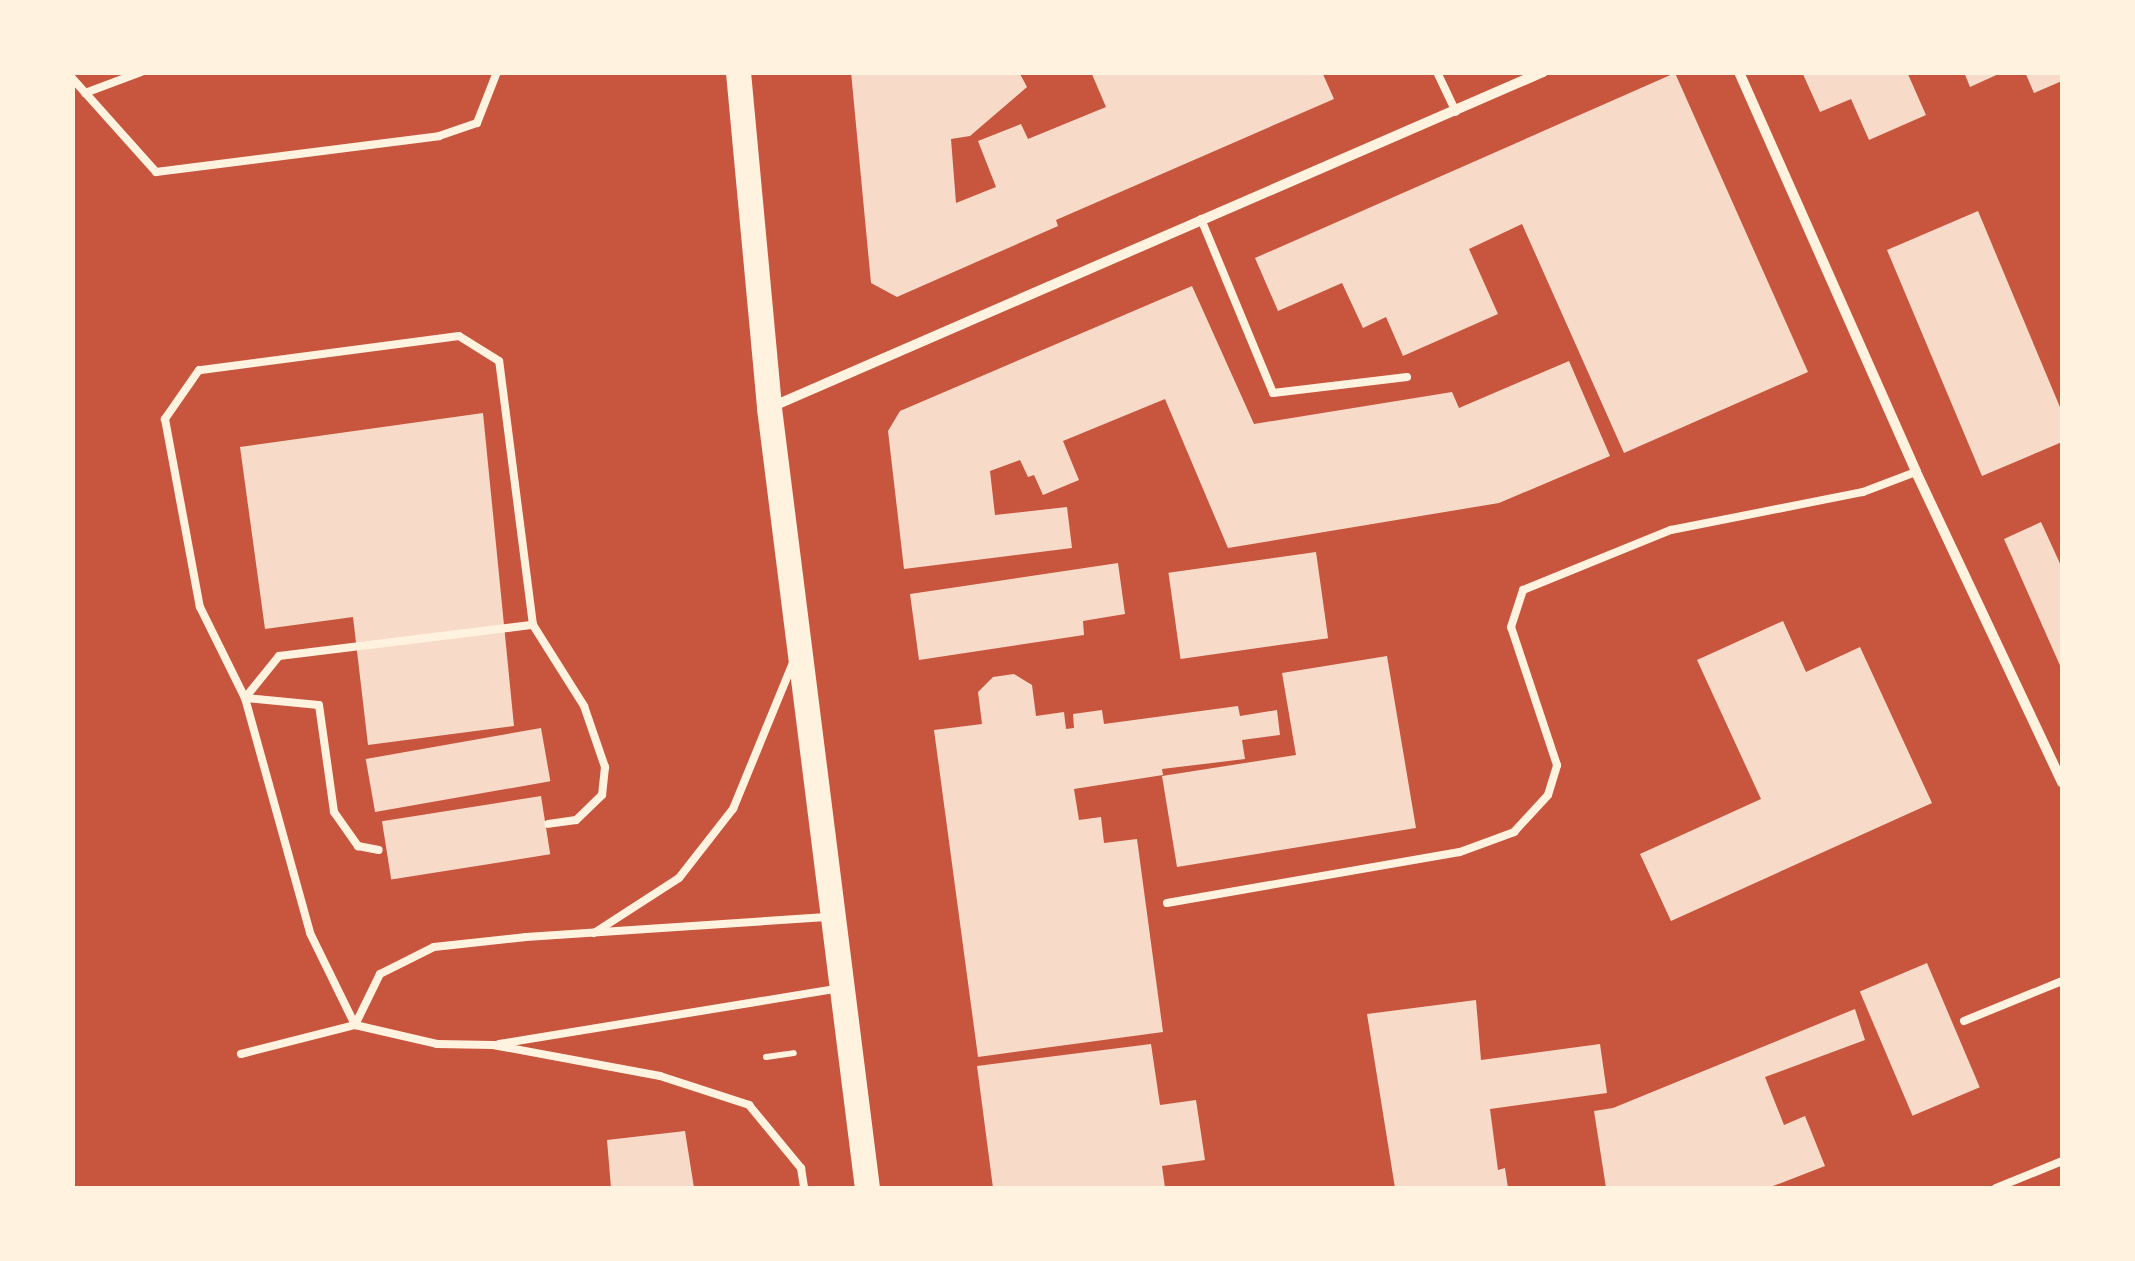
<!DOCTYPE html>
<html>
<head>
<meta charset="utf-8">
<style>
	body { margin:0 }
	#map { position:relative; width:2135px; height:1261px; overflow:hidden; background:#c8553d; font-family:Literata,serif }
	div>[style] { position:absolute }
	.building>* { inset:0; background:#f7dbc8; transform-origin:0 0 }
	.path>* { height:6px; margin:-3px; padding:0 3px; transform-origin:3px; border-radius:3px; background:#fff3e0 }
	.service>* { height:8px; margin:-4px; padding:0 4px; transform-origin:4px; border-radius:4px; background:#fff3e0 }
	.minor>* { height:10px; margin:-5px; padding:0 5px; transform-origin:5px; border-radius:5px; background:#fff3e0 }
	.primary>* { height:25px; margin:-12.5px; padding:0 12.5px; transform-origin:12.5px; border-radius:12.5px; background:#fff3e0 }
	span { translate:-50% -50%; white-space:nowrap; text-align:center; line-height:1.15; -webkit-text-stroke:10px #fff3e0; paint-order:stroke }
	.frame { position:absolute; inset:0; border:75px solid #fff3e0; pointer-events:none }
</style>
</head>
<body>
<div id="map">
	<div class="building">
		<div style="clip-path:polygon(851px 72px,1019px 72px,1027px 87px,970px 136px,951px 139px,956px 203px,996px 187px,978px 141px,1021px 124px,1028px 139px,1106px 107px,1091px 72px,1322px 72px,1334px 99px,1056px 220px,1058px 226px,897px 297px,871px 283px)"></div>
		<div style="clip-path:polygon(1802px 72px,1907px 72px,1926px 115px,1869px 140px,1851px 99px,1820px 112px)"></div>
		<div style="clip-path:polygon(1964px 72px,2003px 72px,1970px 87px)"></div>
		<div style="clip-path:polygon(2025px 72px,2062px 72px,2062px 81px,2034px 93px)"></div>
		<div style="clip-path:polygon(1675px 73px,1808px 372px,1624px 453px,1522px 224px,1469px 249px,1498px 314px,1403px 356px,1386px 317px,1363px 328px,1342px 283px,1278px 311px,1255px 258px)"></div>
		<div style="clip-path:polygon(1978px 211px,2062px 412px,2062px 442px,1982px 476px,1887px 250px)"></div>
		<div style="clip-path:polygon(1192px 286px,1254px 424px,1452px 392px,1459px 408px,1569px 361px,1610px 456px,1499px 503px,1228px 548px,1165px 399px,1063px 441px,1079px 480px,1043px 495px,1034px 475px,1028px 477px,1020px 460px,990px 471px,995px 515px,1067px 507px,1072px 548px,904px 569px,888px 431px,900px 411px)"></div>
		<div style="clip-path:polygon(483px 413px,514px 726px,368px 745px,353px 617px,265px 629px,240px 447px)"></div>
		<div style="clip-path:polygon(2041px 522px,2062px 568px,2062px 670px,2004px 539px)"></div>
		<div style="left:1316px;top:552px;width:87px;height:149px;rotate:82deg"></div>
		<div style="clip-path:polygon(1118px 563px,1125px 614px,1083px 621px,1084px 635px,919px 660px,910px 594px)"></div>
		<div style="clip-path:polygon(1783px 621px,1806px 672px,1860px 647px,1932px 803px,1671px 921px,1640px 854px,1761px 799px,1697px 660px)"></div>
		<div style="clip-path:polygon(1387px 656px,1416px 828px,1177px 867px,1162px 776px,1296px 755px,1282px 673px)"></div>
		<div style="clip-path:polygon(1014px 674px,1032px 685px,1036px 716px,1064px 712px,1066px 729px,1074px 728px,1073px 714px,1102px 710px,1104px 724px,1238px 706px,1240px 716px,1277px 710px,1280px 735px,1242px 740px,1245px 759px,1162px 769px,1163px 775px,1074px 789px,1079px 820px,1101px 817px,1104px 843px,1137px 839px,1163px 1032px,978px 1057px,934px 730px,982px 724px,978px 692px,993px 677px)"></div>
		<div style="left:541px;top:728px;width:54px;height:178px;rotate:80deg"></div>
		<div style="left:541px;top:796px;width:59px;height:161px;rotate:81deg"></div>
		<div style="left:1927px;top:963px;width:135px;height:73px;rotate:67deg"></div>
		<div style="clip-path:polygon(1476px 1000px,1481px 1060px,1600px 1044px,1607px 1093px,1490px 1109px,1498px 1170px,1505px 1168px,1508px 1188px,1395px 1188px,1367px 1014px)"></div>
		<div style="clip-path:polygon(1855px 1009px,1865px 1040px,1765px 1077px,1784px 1125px,1805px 1116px,1825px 1166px,1768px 1188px,1606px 1188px,1594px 1111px,1613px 1108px)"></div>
		<div style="clip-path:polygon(1151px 1044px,1160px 1105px,1196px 1100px,1205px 1160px,1162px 1166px,1165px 1188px,993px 1188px,977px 1066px)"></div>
		<div style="clip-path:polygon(685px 1131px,694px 1188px,611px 1188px,607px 1140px)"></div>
	</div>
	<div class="path">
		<div style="left:766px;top:1057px;width:28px;rotate:-8deg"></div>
	</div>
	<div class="service">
		<div style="left:1437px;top:72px;width:44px;rotate:64.6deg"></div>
		<div style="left:72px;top:78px;width:126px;rotate:48.2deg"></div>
		<div style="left:156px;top:172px;width:285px;rotate:-7.2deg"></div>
		<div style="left:439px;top:136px;width:40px;rotate:-18.9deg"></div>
		<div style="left:477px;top:123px;width:55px;rotate:-68.6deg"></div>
		<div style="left:85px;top:93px;width:60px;rotate:-20.6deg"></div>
		<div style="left:1201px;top:219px;width:188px;rotate:67.5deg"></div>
		<div style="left:1273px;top:393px;width:135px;rotate:-6.8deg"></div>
		<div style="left:533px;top:625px;width:96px;rotate:57.8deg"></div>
		<div style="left:584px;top:706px;width:65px;rotate:71deg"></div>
		<div style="left:605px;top:767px;width:28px;rotate:96deg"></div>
		<div style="left:602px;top:795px;width:36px;rotate:136deg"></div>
		<div style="left:576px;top:820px;width:28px;rotate:172deg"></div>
		<div style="left:245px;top:698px;width:54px;rotate:-51deg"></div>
		<div style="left:279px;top:656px;width:256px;rotate:-7deg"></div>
		<div style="left:533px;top:625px;width:266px;rotate:-97.3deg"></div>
		<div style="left:499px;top:361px;width:47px;rotate:-148deg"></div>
		<div style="left:459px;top:336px;width:262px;rotate:172.5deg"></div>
		<div style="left:199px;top:370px;width:60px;rotate:124.8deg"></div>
		<div style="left:165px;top:419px;width:191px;rotate:79.5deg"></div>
		<div style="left:200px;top:607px;width:102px;rotate:63.7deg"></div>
		<div style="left:245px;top:698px;width:244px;rotate:74.5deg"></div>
		<div style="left:310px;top:933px;width:102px;rotate:63.9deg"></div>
		<div style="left:245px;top:698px;width:74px;rotate:5.4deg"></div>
		<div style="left:319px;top:705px;width:108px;rotate:82deg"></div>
		<div style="left:334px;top:812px;width:42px;rotate:54.8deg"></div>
		<div style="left:358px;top:846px;width:21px;rotate:11deg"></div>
		<div style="left:1167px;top:903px;width:297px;rotate:-9.9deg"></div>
		<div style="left:1460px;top:852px;width:58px;rotate:-20.3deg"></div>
		<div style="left:1514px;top:832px;width:50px;rotate:-47.4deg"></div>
		<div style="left:1548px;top:795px;width:31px;rotate:-73deg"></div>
		<div style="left:1557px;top:765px;width:145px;rotate:-108.4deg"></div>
		<div style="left:1511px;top:627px;width:39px;rotate:-72deg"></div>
		<div style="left:1523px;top:590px;width:160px;rotate:-22.1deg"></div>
		<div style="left:1671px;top:530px;width:196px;rotate:-11.2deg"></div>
		<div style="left:1863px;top:492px;width:57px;rotate:-20.7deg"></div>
		<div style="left:594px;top:933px;width:101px;rotate:-32.9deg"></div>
		<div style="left:679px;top:878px;width:88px;rotate:-52deg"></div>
		<div style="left:733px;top:809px;width:158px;rotate:-67.7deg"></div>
		<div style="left:1964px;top:1021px;width:106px;rotate:-22.2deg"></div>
		<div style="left:355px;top:1025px;width:57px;rotate:-63.9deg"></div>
		<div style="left:380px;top:974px;width:60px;rotate:-26.6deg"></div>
		<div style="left:434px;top:947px;width:93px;rotate:-6.2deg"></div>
		<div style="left:526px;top:937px;width:301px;rotate:-3.8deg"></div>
		<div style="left:499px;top:1044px;width:341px;rotate:-9.3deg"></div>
		<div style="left:241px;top:1054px;width:118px;rotate:-14.3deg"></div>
		<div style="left:355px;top:1025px;width:84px;rotate:13deg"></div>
		<div style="left:437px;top:1044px;width:56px;rotate:1deg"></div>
		<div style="left:493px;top:1045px;width:170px;rotate:10.5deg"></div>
		<div style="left:660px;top:1076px;width:94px;rotate:18deg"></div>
		<div style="left:749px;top:1105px;width:82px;rotate:50.5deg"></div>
		<div style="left:801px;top:1168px;width:20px;rotate:81deg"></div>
		<div style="left:1996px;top:1188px;width:71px;rotate:-22.2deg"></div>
	</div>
	<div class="minor">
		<div style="left:1739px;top:72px;width:437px;rotate:66.1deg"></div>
		<div style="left:1916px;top:472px;width:343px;rotate:64.8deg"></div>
		<div style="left:769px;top:408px;width:844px;rotate:-23.47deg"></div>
	</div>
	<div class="primary">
		<div style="left:738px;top:72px;width:337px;rotate:84.7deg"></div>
		<div style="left:769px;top:408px;width:786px;rotate:82.84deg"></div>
	</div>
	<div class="frame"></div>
</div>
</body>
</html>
